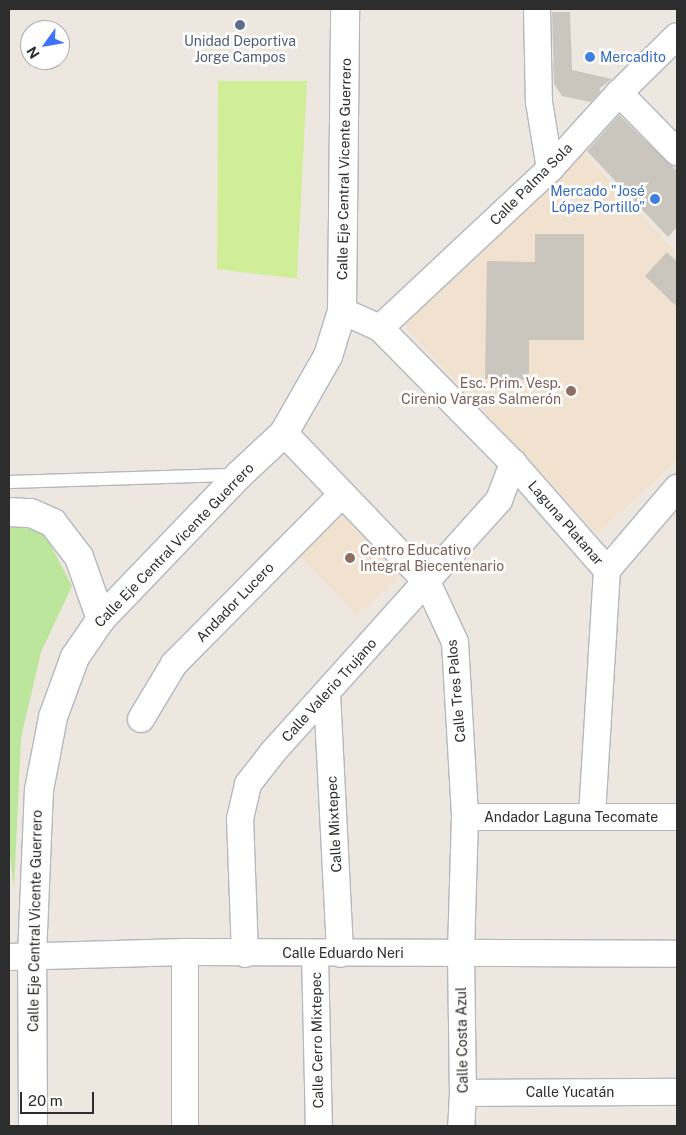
<!DOCTYPE html>
<html>
<head>
<meta charset="utf-8">
<style>
	body { margin:0 }
	#map { position:relative; width:686px; height:1135px; overflow:hidden; background:#eee7df; font-family:"Public Sans",sans-serif }
	div>[style] { position:absolute }
	.education>* { inset:0; background:#f0e2cf; transform-origin:0 0 }
	.green>* { inset:0; background:#bbe69b }
	.pitch>* { inset:0; background:#d0ed97 }
	.building>* { inset:0; background:#cac5bd }
	.roads { filter:drop-shadow(1px 0 #b3b7c0) drop-shadow(-1px 0 #b3b7c0) drop-shadow(0 1px #b3b7c0) drop-shadow(0 -1px #b3b7c0) }
	.lane>* { height:12px; margin:-6px; padding:0 6px; transform-origin:6px; border-radius:6px; background:#fff }
	.street>* { height:26px; margin:-13px; padding:0 13px; transform-origin:13px; border-radius:13px; background:#fff }
	.secondary>* { height:28px; margin:-14px; padding:0 14px; transform-origin:14px; border-radius:14px; background:#fff }
	.dots>* { width:14px; height:14px; translate:-50% -50%; box-sizing:border-box; border:2px solid #fff; border-radius:50% }
	span { translate:-50% -50%; white-space:nowrap; text-align:center; line-height:1.15; -webkit-text-stroke:5px #fff; paint-order:stroke }
	.service-label { font-size:14px; color:#4e5e75 }
	.shop-label { font-size:14px; color:#366cbe }
	.left { translate:0 -50%; text-align:left }
	.right { translate:-100% -50%; text-align:right }
	.street-label { font-size:14px; color:#2d2d2d }
	.education-label { font-size:14px; color:#785e54 }
	.frame { position:absolute; inset:0; border:10px solid #2d2d2d; pointer-events:none }
	.north { position:absolute; left:20px; top:20px; width:50px; height:50px; box-sizing:border-box; background:#fff; border:1px solid #ababab; border-radius:50%; rotate:238deg; font-size:14px; font-weight:700; line-height:20px; text-align:center; color:#2d2d2d }
	.north::after { content:''; display:block; margin:auto; width:18px; height:22px; background:#3d72fe; clip-path:polygon(50% 0,100% 100%,50% 72%,0 100%) }
	.scale { position:absolute; left:20px; top:1092px; width:74px; height:22px; box-sizing:border-box; border:2px solid #2d2d2d; border-top:0; padding-left:6px; font-size:15px; line-height:18px; white-space:nowrap; color:#2d2d2d; -webkit-text-stroke:4px #fff; paint-order:stroke }
</style>
</head>
<body>
<div id="map">
	<div class="education">
		<div style="clip-path:polygon(584px 153px,677px 254px,677px 460px,598px 534px,402px 323px)"></div>
		<div style="left:342px;top:500px;width:94px;height:69px;rotate:46deg"></div>
	</div>
	<div class="green">
		<div style="clip-path:polygon(9px 525px,44px 532px,72px 586px,41px 652px,21px 738px,14px 888px,9px 847px)"></div>
	</div>
	<div class="pitch">
		<div style="clip-path:polygon(218px 81px,307px 81px,297px 277px,300px 279px,217px 269px)"></div>
	</div>
	<div class="building">
		<div style="clip-path:polygon(552px 12px,570px 12px,572px 70px,612px 79px,599px 89px,601px 91px,591px 102px,562px 96px,554px 84px)"></div>
		<div style="clip-path:polygon(619px 115px,677px 171px,677px 227px,668px 237px,587px 151px)"></div>
		<div style="clip-path:polygon(535px 234px,584px 234px,584px 340px,529px 340px,529px 380px,485px 379px,487px 261px,535px 262px)"></div>
		<div style="clip-path:polygon(667px 252px,677px 262px,677px 307px,645px 276px)"></div>
	</div>
	<div class="roads">
		<div class="lane">
			<div style="left:9px;top:482px;width:227px;rotate:-1.8deg"></div>
		</div>
		<div class="street">
			<div style="left:537px;top:9px;width:93px;rotate:88.8deg"></div>
			<div style="left:539px;top:102px;width:68px;rotate:80.7deg"></div>
			<div style="left:619px;top:93px;width:83px;rotate:45.5deg"></div>
			<div style="left:342px;top:311px;width:42px;rotate:24.1deg"></div>
			<div style="left:380px;top:328px;width:190px;rotate:45.4deg"></div>
			<div style="left:513px;top:463px;width:142px;rotate:48.7deg"></div>
			<div style="left:607px;top:570px;width:247px;rotate:93.5deg"></div>
			<div style="left:380px;top:328px;width:233px;rotate:-43.1deg"></div>
			<div style="left:550px;top:169px;width:103px;rotate:-47.8deg"></div>
			<div style="left:619px;top:93px;width:81px;rotate:-44.5deg"></div>
			<div style="left:284px;top:433px;width:207px;rotate:46.2deg"></div>
			<div style="left:427px;top:582px;width:66px;rotate:65deg"></div>
			<div style="left:455px;top:642px;width:175px;rotate:86.7deg"></div>
			<div style="left:465px;top:817px;width:136px;rotate:91.7deg"></div>
			<div style="left:461px;top:953px;width:140px;rotate:89.2deg"></div>
			<div style="left:463px;top:1093px;width:33px;rotate:93deg"></div>
			<div style="left:607px;top:570px;width:108px;rotate:-49.5deg"></div>
			<div style="left:327px;top:694px;width:260px;rotate:87.1deg"></div>
			<div style="left:141px;top:719px;width:64px;rotate:-59deg"></div>
			<div style="left:174px;top:664px;width:239px;rotate:-45.3deg"></div>
			<div style="left:465px;top:817px;width:212px"></div>
			<div style="left:185px;top:952px;width:174px;rotate:90deg"></div>
			<div style="left:245px;top:954px;width:135px;rotate:-92.1deg"></div>
			<div style="left:240px;top:819px;width:36px;rotate:-77deg"></div>
			<div style="left:248px;top:784px;width:41px;rotate:-52deg"></div>
			<div style="left:273px;top:752px;width:338px;rotate:-48.1deg"></div>
			<div style="left:499px;top:500px;width:40px;rotate:-69deg"></div>
			<div style="left:315px;top:954px;width:172px;rotate:88.7deg"></div>
			<div style="left:9px;top:957px;width:176px;rotate:-1.6deg"></div>
			<div style="left:185px;top:952px;width:492px;rotate:0.2deg"></div>
			<div style="left:463px;top:1093px;width:214px;rotate:-0.3deg"></div>
		</div>
		<div class="secondary">
			<div style="left:9px;top:512px;width:22px;rotate:3deg"></div>
			<div style="left:31px;top:513px;width:24px;rotate:24deg"></div>
			<div style="left:53px;top:523px;width:43px;rotate:52.6deg"></div>
			<div style="left:79px;top:557px;width:66px;rotate:70.5deg"></div>
			<div style="left:33px;top:1126px;width:170px;rotate:-90.3deg"></div>
			<div style="left:32px;top:956px;width:166px;rotate:-87.6deg"></div>
			<div style="left:39px;top:790px;width:74px;rotate:-79.1deg"></div>
			<div style="left:53px;top:717px;width:64px;rotate:-69.9deg"></div>
			<div style="left:75px;top:657px;width:46px;rotate:-55.6deg"></div>
			<div style="left:101px;top:619px;width:199px;rotate:-46.2deg"></div>
			<div style="left:239px;top:475px;width:62px;rotate:-43deg"></div>
			<div style="left:284px;top:433px;width:89px;rotate:-60.3deg"></div>
			<div style="left:328px;top:356px;width:47px;rotate:-72.7deg"></div>
			<div style="left:342px;top:311px;width:302px;rotate:-89.4deg"></div>
		</div>
	</div>
	<div class="dots">
		<div style="left:240px;top:25px;background:#5c6f8a"></div>
		<div style="left:590px;top:57px;background:#3f7fe0"></div>
		<div style="left:655px;top:199px;background:#3f7fe0"></div>
		<div style="left:571px;top:391px;background:#8d6e63"></div>
		<div style="left:350px;top:558px;background:#8d6e63"></div>
	</div>
	<div class="service-label">
		<span style="left:240px;top:49px">Unidad Deportiva<br>Jorge Campos</span>
	</div>
	<div class="shop-label">
		<span class="left" style="left:600px;top:57px">Mercadito</span>
		<span class="right" style="left:645px;top:199px">Mercado "José<br>López Portillo"</span>
	</div>
	<div class="street-label">
		<span style="left:344px;top:169px;rotate:-89deg">Calle Eje Central Vicente Guerrero</span>
		<span style="left:531px;top:184px;rotate:-45deg">Calle Palma Sola</span>
		<span style="left:566px;top:523px;rotate:49deg">Laguna Platanar</span>
		<span style="left:174px;top:545px;rotate:-46deg">Calle Eje Central Vicente Guerrero</span>
		<span style="left:235px;top:602px;rotate:-46deg">Andador Lucero</span>
		<span style="left:329px;top:690px;rotate:-48deg">Calle Valerio Trujano</span>
		<span style="left:456px;top:691px;rotate:-95deg">Calle Tres Palos</span>
		<span style="left:571px;top:817px">Andador Laguna Tecomate</span>
		<span style="left:334px;top:824px;rotate:-93deg">Calle Mixtepec</span>
		<span style="left:35px;top:921px;rotate:-89deg">Calle Eje Central Vicente Guerrero</span>
		<span style="left:343px;top:953px">Calle Eduardo Neri</span>
		<span style="left:317px;top:1040px;rotate:-91deg">Calle Cerro Mixtepec</span>
		<span style="left:462px;top:1040px;rotate:-91deg">Calle Costa Azul</span>
		<span style="left:570px;top:1092px">Calle Yucatán</span>
	</div>
	<div class="education-label">
		<span class="right" style="left:561px;top:391px">Esc. Prim. Vesp.<br>Cirenio Vargas Salmerón</span>
		<span class="left" style="left:360px;top:558px">Centro Educativo<br>Integral Biecentenario</span>
	</div>
	<div class="frame"></div>
	<div class="north">N</div>
	<div class="scale">20 m</div>
</div>
</body>
</html>
